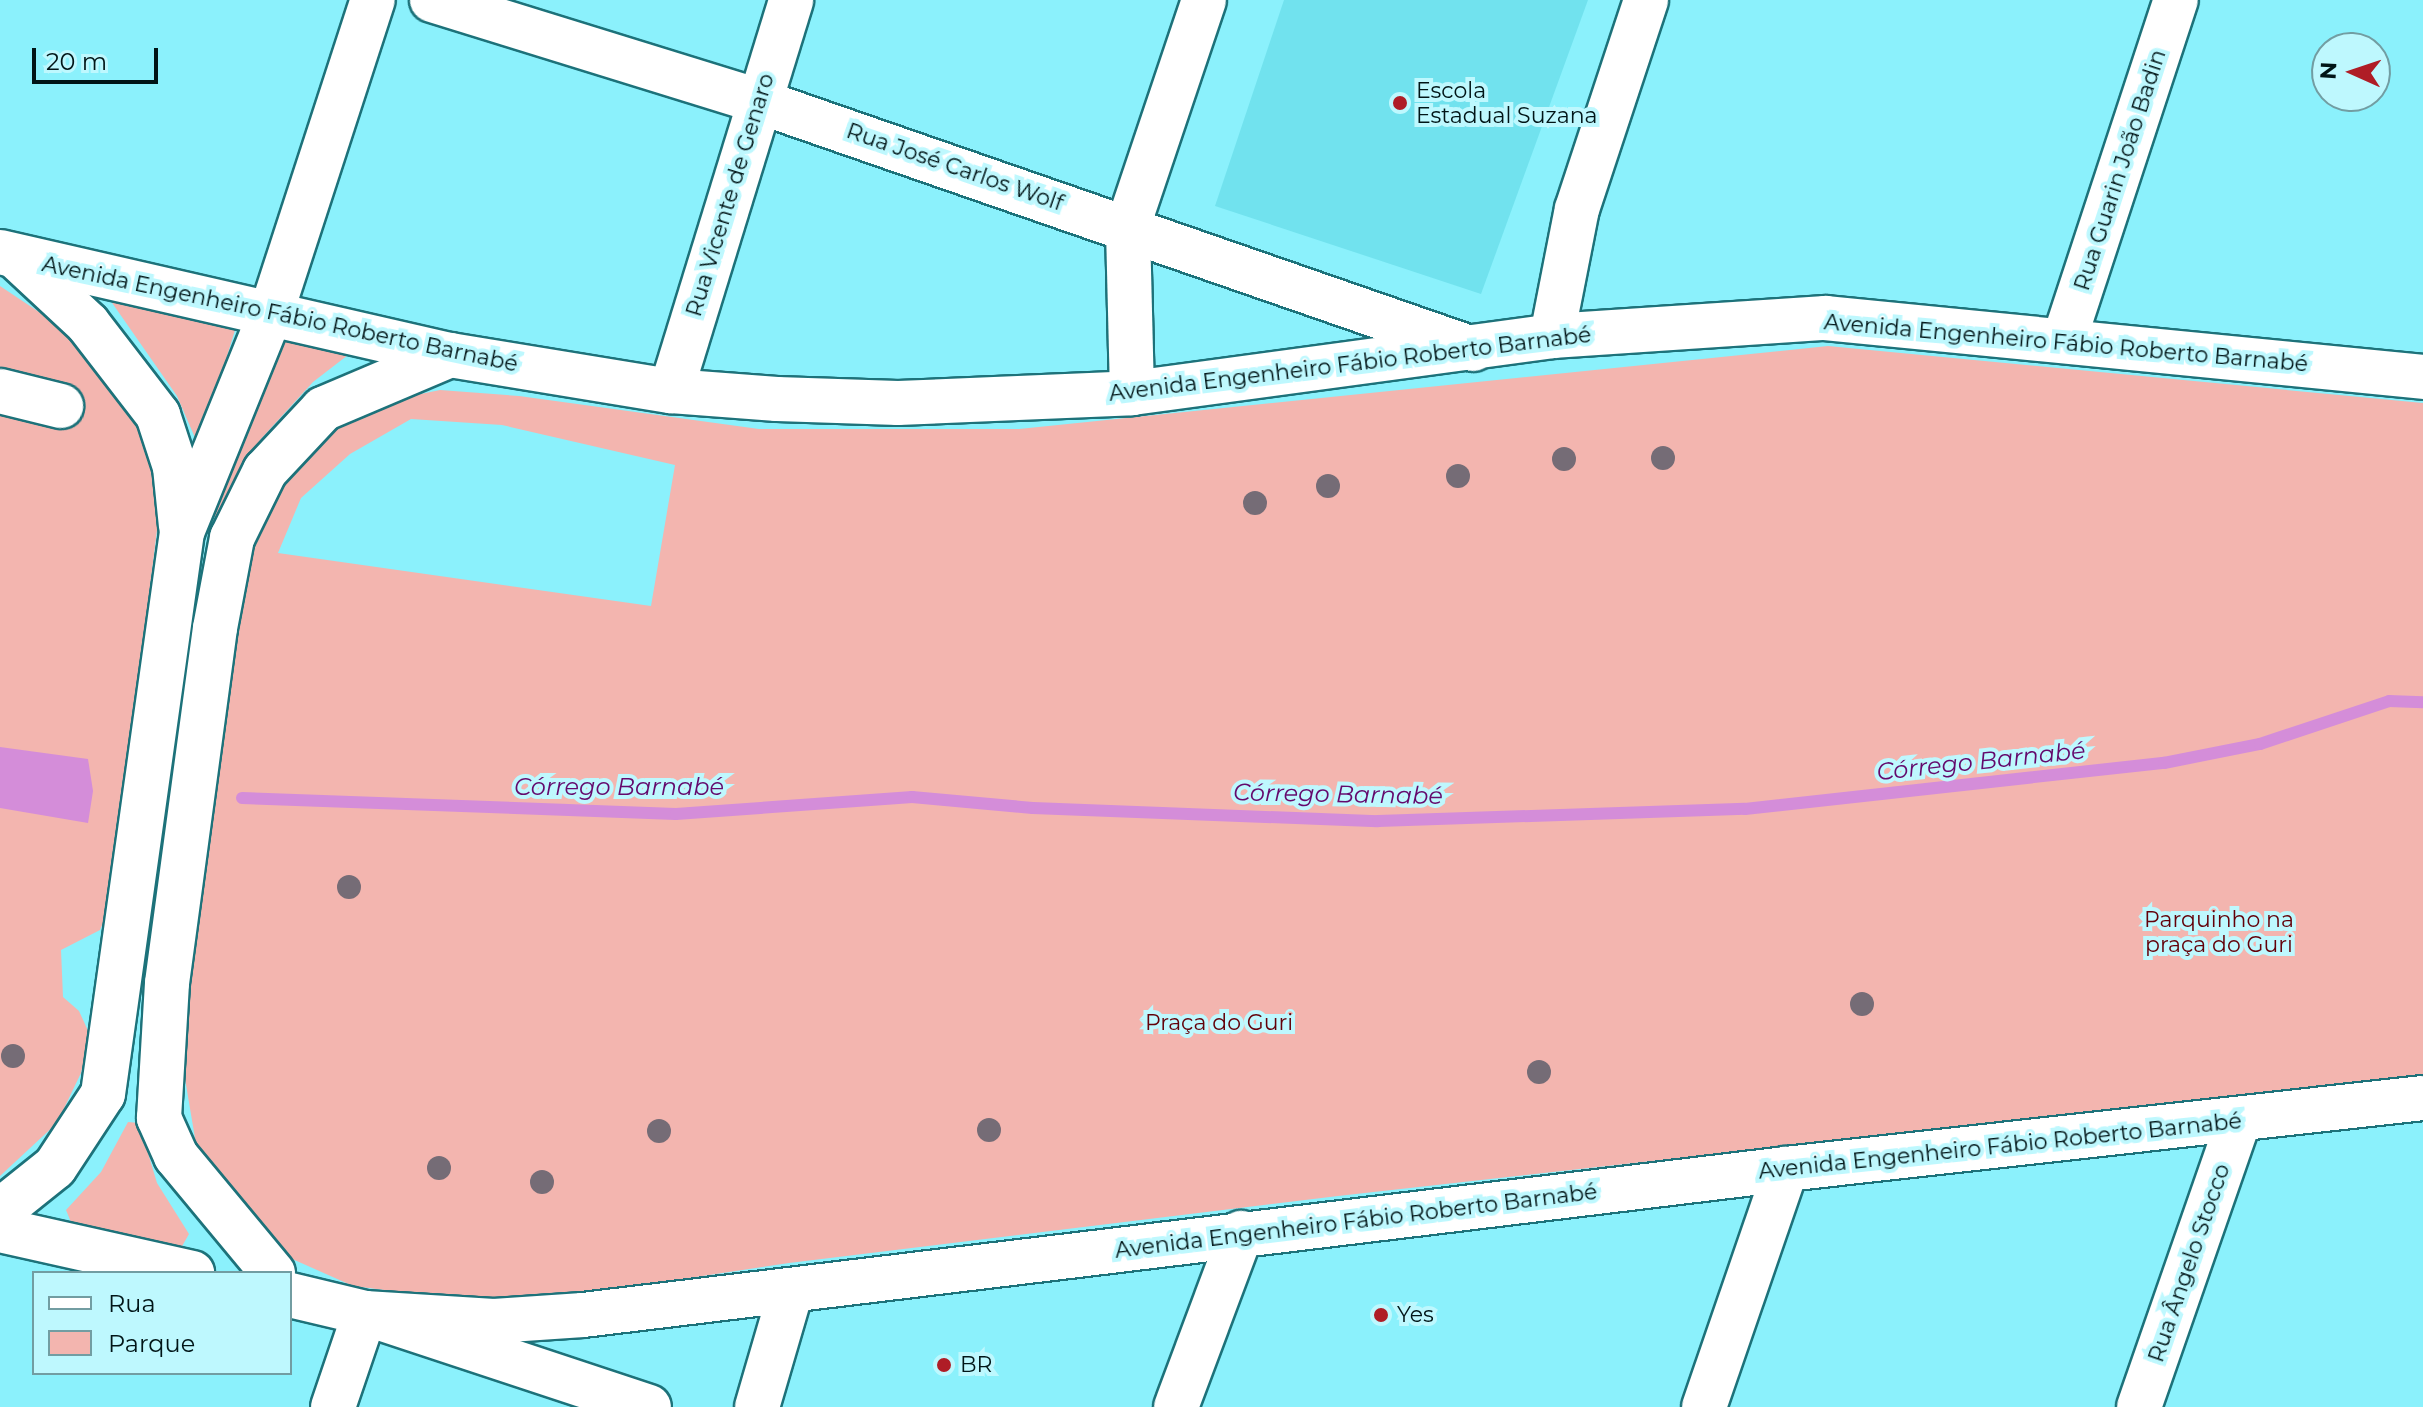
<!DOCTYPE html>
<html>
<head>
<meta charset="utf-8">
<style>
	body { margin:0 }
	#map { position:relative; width:2423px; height:1407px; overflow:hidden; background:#8bf1fc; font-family:Montserrat,sans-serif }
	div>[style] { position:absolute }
	.built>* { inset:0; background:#71e2ee }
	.green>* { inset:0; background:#f3b5af }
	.water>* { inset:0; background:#d48dd9 }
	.stream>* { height:12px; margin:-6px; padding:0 6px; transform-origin:6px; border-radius:6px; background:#d48dd9 }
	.roads { filter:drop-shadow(2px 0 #1d727a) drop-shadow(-2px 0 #1d727a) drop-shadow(0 2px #1d727a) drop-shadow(0 -2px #1d727a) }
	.minor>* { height:44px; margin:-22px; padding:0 22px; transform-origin:22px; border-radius:22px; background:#fff }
	.major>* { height:44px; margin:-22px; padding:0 22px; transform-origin:22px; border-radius:22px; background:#fff }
	.trees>* { width:24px; height:24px; margin:-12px; border-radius:50%; background:#756c76 }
	.dots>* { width:22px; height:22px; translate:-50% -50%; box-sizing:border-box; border:4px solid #bef8fe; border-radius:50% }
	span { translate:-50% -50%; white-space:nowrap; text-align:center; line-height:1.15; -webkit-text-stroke:8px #bef8fe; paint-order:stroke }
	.poi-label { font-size:22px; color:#011517 }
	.left { translate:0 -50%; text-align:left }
	.street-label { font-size:22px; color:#011517 }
	.park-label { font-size:22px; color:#630009 }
	.water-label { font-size:24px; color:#64096c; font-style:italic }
	.legend { position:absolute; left:32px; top:1271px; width:260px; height:104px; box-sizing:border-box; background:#bef8fe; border:2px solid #729da2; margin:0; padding:10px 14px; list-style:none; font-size:24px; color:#011517 }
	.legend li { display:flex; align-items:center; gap:16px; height:40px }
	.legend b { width:40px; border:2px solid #729da2 }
	.north { position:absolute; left:2311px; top:32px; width:80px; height:80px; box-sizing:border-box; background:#bef8fe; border:2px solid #729da2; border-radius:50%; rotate:273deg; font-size:22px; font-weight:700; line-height:32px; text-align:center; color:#011517 }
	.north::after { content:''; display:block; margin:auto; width:28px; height:36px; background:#af1d26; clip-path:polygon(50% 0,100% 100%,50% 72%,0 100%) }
	.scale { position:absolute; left:32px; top:48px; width:126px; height:36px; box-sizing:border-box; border:4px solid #011517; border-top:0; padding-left:10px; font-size:24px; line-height:28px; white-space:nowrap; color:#011517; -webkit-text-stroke:6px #bef8fe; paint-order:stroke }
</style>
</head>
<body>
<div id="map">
	<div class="built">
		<div style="clip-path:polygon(1284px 0,1588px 0,1481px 294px,1215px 206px)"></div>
	</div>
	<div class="green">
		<div style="clip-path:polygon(0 286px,51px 320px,101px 367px,149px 441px,159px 514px,111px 904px,100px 930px,61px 950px,63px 997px,79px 1011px,90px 1035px,81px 1073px,57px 1123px,0 1176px)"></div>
		<div style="clip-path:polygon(108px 297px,236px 327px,199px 447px,177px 396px)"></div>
		<div style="clip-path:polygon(276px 335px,348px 355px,313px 382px,260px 440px,221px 518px,208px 515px)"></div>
		<div style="clip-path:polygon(evenodd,1828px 346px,2423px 403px,2423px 1075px,1338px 1196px,789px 1263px,563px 1297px,447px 1298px,353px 1286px,281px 1254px,227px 1200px,196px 1144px,182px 1061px,194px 918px,247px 553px,282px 485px,332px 430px,387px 401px,440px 390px,519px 396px,759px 429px,1019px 429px,1828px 346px,411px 419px,502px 425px,675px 465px,651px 606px,278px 553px,301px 498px,350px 454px,411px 419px)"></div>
		<div style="clip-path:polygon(128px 1122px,139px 1123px,157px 1183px,189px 1234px,181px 1248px,73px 1227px,66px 1210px,101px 1172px)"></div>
	</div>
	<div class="water">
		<div style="clip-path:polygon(0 747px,88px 759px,93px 791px,88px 823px,0 808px)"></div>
	</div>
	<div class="stream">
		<div style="left:242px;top:798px;width:434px;rotate:2.1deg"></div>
		<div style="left:676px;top:814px;width:237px;rotate:-4.1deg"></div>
		<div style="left:912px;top:797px;width:121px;rotate:5.2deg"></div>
		<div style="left:1033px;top:808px;width:345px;rotate:2.2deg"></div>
		<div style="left:1378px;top:821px;width:367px;rotate:-1.9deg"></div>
		<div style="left:1745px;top:809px;width:422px;rotate:-6.3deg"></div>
		<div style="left:2164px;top:763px;width:98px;rotate:-11.2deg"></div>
		<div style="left:2260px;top:744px;width:136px;rotate:-18.4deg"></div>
		<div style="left:2389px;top:701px;width:34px;rotate:2deg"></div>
	</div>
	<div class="roads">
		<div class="minor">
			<div style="left:432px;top:0;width:341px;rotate:17.2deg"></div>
			<div style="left:758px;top:101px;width:757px;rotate:19.13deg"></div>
			<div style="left:272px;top:310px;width:326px;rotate:-72deg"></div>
			<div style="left:1552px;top:336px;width:129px;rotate:-78.9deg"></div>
			<div style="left:1577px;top:209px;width:220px;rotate:-71.7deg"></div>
			<div style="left:2064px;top:340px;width:358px;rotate:-71.8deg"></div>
			<div style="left:0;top:391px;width:63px;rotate:13.8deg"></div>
			<div style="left:671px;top:391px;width:409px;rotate:-72.9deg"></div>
			<div style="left:1132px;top:393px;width:167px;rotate:-91.4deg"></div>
			<div style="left:1128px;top:226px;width:238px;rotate:-71.4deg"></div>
			<div style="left:333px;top:1407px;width:99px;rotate:-71.2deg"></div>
			<div style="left:365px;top:1313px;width:299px;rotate:18.3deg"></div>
			<div style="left:757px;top:1407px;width:121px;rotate:-73.7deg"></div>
			<div style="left:1176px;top:1407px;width:186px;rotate:-69.5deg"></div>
			<div style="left:1704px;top:1407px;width:252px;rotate:-71deg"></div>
			<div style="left:2139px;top:1407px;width:304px;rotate:-70.8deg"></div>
		</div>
		<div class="major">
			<div style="left:0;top:252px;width:462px;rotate:12.9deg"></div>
			<div style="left:450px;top:355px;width:224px;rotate:9.3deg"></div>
			<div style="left:671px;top:391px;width:106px;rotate:4.3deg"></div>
			<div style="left:777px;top:399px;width:121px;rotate:1.9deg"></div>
			<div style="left:898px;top:403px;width:234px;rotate:-2.4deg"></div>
			<div style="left:1132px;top:393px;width:424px;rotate:-7.7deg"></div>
			<div style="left:1552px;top:336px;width:274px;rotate:-3.8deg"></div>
			<div style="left:1825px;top:318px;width:601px;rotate:5.63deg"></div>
			<div style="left:16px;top:257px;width:98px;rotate:42.9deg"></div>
			<div style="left:88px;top:324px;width:115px;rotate:52.4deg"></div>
			<div style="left:158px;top:415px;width:55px;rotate:71.9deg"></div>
			<div style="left:175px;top:467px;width:59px;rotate:84.2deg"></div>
			<div style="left:0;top:1211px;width:70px;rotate:-38.7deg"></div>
			<div style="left:55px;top:1167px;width:87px;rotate:-56.7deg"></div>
			<div style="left:103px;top:1094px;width:568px;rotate:-82deg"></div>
			<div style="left:182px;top:532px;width:240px;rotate:-67.9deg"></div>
			<div style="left:0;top:1230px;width:197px;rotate:12.6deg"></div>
			<div style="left:273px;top:1273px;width:152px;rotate:-129.7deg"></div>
			<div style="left:176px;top:1156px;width:42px;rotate:-114.1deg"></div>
			<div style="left:159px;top:1118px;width:135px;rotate:-86.6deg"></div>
			<div style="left:167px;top:983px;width:358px;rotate:-82.3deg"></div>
			<div style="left:215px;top:628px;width:92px;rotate:-79.3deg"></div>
			<div style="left:232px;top:538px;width:75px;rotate:-63.8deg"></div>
			<div style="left:265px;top:471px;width:85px;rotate:-46.9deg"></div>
			<div style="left:323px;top:409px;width:138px;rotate:-23deg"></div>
			<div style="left:290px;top:1295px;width:77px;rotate:13.5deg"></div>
			<div style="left:365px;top:1313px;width:129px;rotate:3.5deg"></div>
			<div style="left:494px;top:1321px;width:89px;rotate:-3.9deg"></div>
			<div style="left:583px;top:1315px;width:1212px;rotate:-6.92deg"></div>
			<div style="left:1786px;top:1169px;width:641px;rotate:-6.36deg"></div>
		</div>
	</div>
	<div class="trees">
		<div style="left:1663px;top:458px"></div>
		<div style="left:1564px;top:459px"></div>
		<div style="left:1458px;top:476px"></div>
		<div style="left:1328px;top:486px"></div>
		<div style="left:1255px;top:503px"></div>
		<div style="left:349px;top:887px"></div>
		<div style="left:1862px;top:1004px"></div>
		<div style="left:13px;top:1056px"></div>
		<div style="left:1539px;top:1072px"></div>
		<div style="left:989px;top:1130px"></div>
		<div style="left:659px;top:1131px"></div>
		<div style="left:439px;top:1168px"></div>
		<div style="left:542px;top:1182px"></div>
	</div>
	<div class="dots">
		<div style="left:1400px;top:103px;background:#af1d26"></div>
		<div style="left:1381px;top:1315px;background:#af1d26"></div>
		<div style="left:944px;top:1365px;background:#af1d26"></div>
	</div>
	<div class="poi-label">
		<span class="left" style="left:1416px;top:103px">Escola<br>Estadual Suzana</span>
		<span class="left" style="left:1397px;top:1315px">Yes</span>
		<span class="left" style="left:960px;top:1365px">BR</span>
	</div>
	<div class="street-label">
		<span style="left:955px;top:167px;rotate:19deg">Rua José Carlos Wolf</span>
		<span style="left:2120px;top:170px;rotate:-72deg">Rua Guarin João Badin</span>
		<span style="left:730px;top:195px;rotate:-73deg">Rua Vicente de Genaro</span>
		<span style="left:280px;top:314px;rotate:12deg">Avenida Engenheiro Fábio Roberto Barnabé</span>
		<span style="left:2066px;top:343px;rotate:5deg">Avenida Engenheiro Fábio Roberto Barnabé</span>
		<span style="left:1350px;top:364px;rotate:-7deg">Avenida Engenheiro Fábio Roberto Barnabé</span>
		<span style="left:2000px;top:1146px;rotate:-6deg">Avenida Engenheiro Fábio Roberto Barnabé</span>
		<span style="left:1356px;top:1221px;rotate:-7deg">Avenida Engenheiro Fábio Roberto Barnabé</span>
		<span style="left:2189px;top:1263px;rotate:-71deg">Rua Ângelo Stocco</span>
	</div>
	<div class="park-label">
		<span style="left:2219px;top:932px">Parquinho na<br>praça do Guri</span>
		<span style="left:1219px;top:1023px">Praça do Guri</span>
	</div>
	<div class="water-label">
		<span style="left:1981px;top:761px;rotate:-6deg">Córrego Barnabé</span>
		<span style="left:619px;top:787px">Córrego Barnabé</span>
		<span style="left:1338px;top:794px;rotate:1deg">Córrego Barnabé</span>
	</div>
	<ul class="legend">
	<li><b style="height:10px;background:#fff"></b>Rua</li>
	<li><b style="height:22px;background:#f3b5af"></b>Parque</li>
	</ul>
	<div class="north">N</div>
	<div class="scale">20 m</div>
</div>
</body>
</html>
